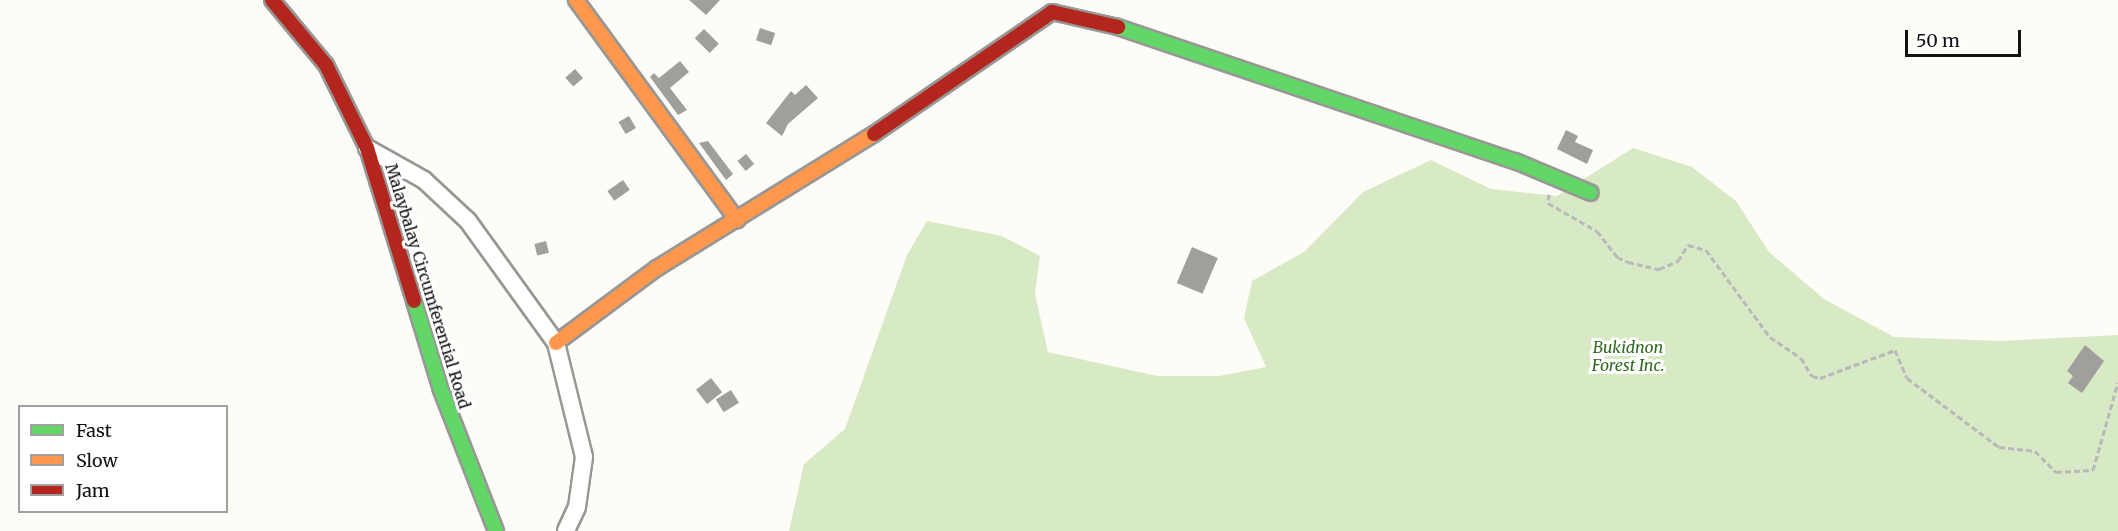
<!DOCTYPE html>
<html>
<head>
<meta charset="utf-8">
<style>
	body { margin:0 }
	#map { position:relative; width:2118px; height:531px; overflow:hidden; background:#fdfcf7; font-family:Merriweather,serif }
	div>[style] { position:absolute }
	.forest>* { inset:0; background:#d8eac5 }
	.building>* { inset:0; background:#a19f9c; transform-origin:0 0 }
	.path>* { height:3px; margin-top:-1.5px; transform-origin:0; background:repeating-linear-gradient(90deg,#b9b9b8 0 6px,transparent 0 9px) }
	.roads { filter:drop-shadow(2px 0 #979795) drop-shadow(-2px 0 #979795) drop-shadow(0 2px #979795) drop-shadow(0 -2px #979795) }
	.street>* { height:16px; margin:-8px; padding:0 8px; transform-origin:8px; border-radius:8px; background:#fffffe }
	.fast>* { height:14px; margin:-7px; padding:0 7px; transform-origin:7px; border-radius:7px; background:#63d668 }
	.slow>* { height:14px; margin:-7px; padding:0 7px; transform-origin:7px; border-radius:7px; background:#ff974d }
	.jam>* { height:14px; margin:-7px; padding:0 7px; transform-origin:7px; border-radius:7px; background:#b3261e }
	span { translate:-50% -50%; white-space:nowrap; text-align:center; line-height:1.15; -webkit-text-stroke:6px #fff; paint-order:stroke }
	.street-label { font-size:16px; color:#111 }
	.park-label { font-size:16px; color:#2f6b1f; font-style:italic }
	.legend { position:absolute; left:18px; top:405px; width:210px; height:108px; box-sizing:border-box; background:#fff; border:2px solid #a0a0a0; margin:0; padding:8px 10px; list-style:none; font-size:18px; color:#111 }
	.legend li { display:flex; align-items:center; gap:12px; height:30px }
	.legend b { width:30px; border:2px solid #a0a0a0 }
	.scale { position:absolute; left:1905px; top:30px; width:116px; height:27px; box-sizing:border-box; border:3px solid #111; border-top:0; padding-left:8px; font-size:18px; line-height:21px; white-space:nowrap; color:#111; -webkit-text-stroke:4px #fff; paint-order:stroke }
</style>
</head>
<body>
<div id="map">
	<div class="forest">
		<div style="clip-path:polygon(1633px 148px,1692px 167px,1736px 201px,1769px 252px,1824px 299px,1894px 337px,1999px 341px,2118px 335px,2118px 531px,789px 531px,804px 464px,845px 429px,907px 255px,927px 221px,1002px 236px,1040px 256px,1035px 294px,1048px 352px,1157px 376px,1219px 376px,1266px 367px,1244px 318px,1252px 281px,1304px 252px,1363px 192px,1431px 160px,1491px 189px,1557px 196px)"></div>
	</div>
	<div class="building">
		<div style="clip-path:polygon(689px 0,720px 0,706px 15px)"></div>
		<div style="left:760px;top:28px;width:16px;height:13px;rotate:18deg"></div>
		<div style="left:704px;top:29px;width:21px;height:13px;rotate:45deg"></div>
		<div style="clip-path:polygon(680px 61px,689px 72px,670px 88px,687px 110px,678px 115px,650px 77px,654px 73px,659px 78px)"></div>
		<div style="left:575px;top:69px;width:12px;height:13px;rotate:48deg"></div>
		<div style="clip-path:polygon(806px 85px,818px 98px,788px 124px,782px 136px,766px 123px,791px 91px,795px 95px)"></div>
		<div style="left:629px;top:116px;width:14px;height:12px;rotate:60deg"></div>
		<div style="clip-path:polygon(1566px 130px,1578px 136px,1575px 142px,1593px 150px,1587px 164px,1557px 149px)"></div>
		<div style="clip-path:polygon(708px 141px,733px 174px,726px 180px,699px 143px)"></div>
		<div style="left:746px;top:154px;width:13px;height:11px;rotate:51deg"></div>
		<div style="left:623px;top:180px;width:12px;height:19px;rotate:55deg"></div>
		<div style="left:546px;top:241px;width:12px;height:12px;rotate:76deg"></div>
		<div style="left:1192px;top:247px;width:28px;height:39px;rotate:23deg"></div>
		<div style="clip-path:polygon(2085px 345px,2104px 361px,2082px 393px,2068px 383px,2073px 376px,2067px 371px)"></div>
		<div style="left:711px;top:378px;width:18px;height:19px;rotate:52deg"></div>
		<div style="left:731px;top:390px;width:15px;height:18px;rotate:58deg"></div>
	</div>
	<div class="path">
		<div style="left:1549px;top:194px;width:9px;rotate:96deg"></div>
		<div style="left:1548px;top:203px;width:56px;rotate:29.7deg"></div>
		<div style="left:1597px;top:231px;width:33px;rotate:52deg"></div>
		<div style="left:1617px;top:257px;width:12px;rotate:24deg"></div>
		<div style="left:1628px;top:262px;width:32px;rotate:13deg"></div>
		<div style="left:1659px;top:269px;width:21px;rotate:-23deg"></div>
		<div style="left:1678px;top:261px;width:19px;rotate:-58deg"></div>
		<div style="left:1688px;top:245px;width:19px;rotate:16deg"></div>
		<div style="left:1706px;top:250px;width:108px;rotate:53.7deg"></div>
		<div style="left:1770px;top:337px;width:37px;rotate:34deg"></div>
		<div style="left:1801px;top:358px;width:21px;rotate:59deg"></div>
		<div style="left:1812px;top:376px;width:8px;rotate:14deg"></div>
		<div style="left:1820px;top:378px;width:80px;rotate:-20.5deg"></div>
		<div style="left:1895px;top:350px;width:30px;rotate:67deg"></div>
		<div style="left:1907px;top:378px;width:115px;rotate:36.9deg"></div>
		<div style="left:1999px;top:447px;width:36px;rotate:6deg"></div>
		<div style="left:2035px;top:451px;width:30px;rotate:45deg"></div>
		<div style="left:2056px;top:472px;width:37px;rotate:-3deg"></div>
		<div style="left:2093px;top:470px;width:91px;rotate:-74.1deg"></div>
	</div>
	<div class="roads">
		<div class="street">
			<div style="left:367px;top:148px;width:65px;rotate:29.3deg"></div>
			<div style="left:424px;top:180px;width:60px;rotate:43deg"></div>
			<div style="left:468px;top:221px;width:150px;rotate:54.2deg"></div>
			<div style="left:556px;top:343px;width:117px;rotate:76.2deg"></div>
			<div style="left:584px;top:457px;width:50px;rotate:98deg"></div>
			<div style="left:577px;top:507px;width:26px;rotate:115deg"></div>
		</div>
		<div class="fast">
			<div style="left:1118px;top:27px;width:419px;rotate:18.7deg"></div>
			<div style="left:1515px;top:161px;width:82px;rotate:22.8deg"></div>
			<div style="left:414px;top:301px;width:93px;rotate:73.1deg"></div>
			<div style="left:441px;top:390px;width:151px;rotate:68.7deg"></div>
		</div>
		<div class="slow">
			<div style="left:576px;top:0;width:273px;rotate:53.8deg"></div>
			<div style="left:556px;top:343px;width:126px;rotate:-36.6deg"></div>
			<div style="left:657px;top:268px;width:255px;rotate:-31.7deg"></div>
		</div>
		<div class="jam">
			<div style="left:272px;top:0;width:85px;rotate:50.3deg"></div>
			<div style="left:326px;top:65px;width:93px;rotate:63.7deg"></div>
			<div style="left:367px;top:148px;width:160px;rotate:72.9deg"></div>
			<div style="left:874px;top:134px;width:216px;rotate:-34.4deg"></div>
			<div style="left:1052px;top:12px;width:68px;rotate:12.8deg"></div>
		</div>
	</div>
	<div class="street-label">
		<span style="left:428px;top:286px;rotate:73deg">Malaybalay Circumferential Road</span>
	</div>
	<div class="park-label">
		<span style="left:1628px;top:356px">Bukidnon<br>Forest Inc.</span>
	</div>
	<ul class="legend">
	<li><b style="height:8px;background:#63d668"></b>Fast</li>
	<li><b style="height:8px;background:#ff974d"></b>Slow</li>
	<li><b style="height:8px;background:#b3261e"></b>Jam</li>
	</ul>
	<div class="scale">50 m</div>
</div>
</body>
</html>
